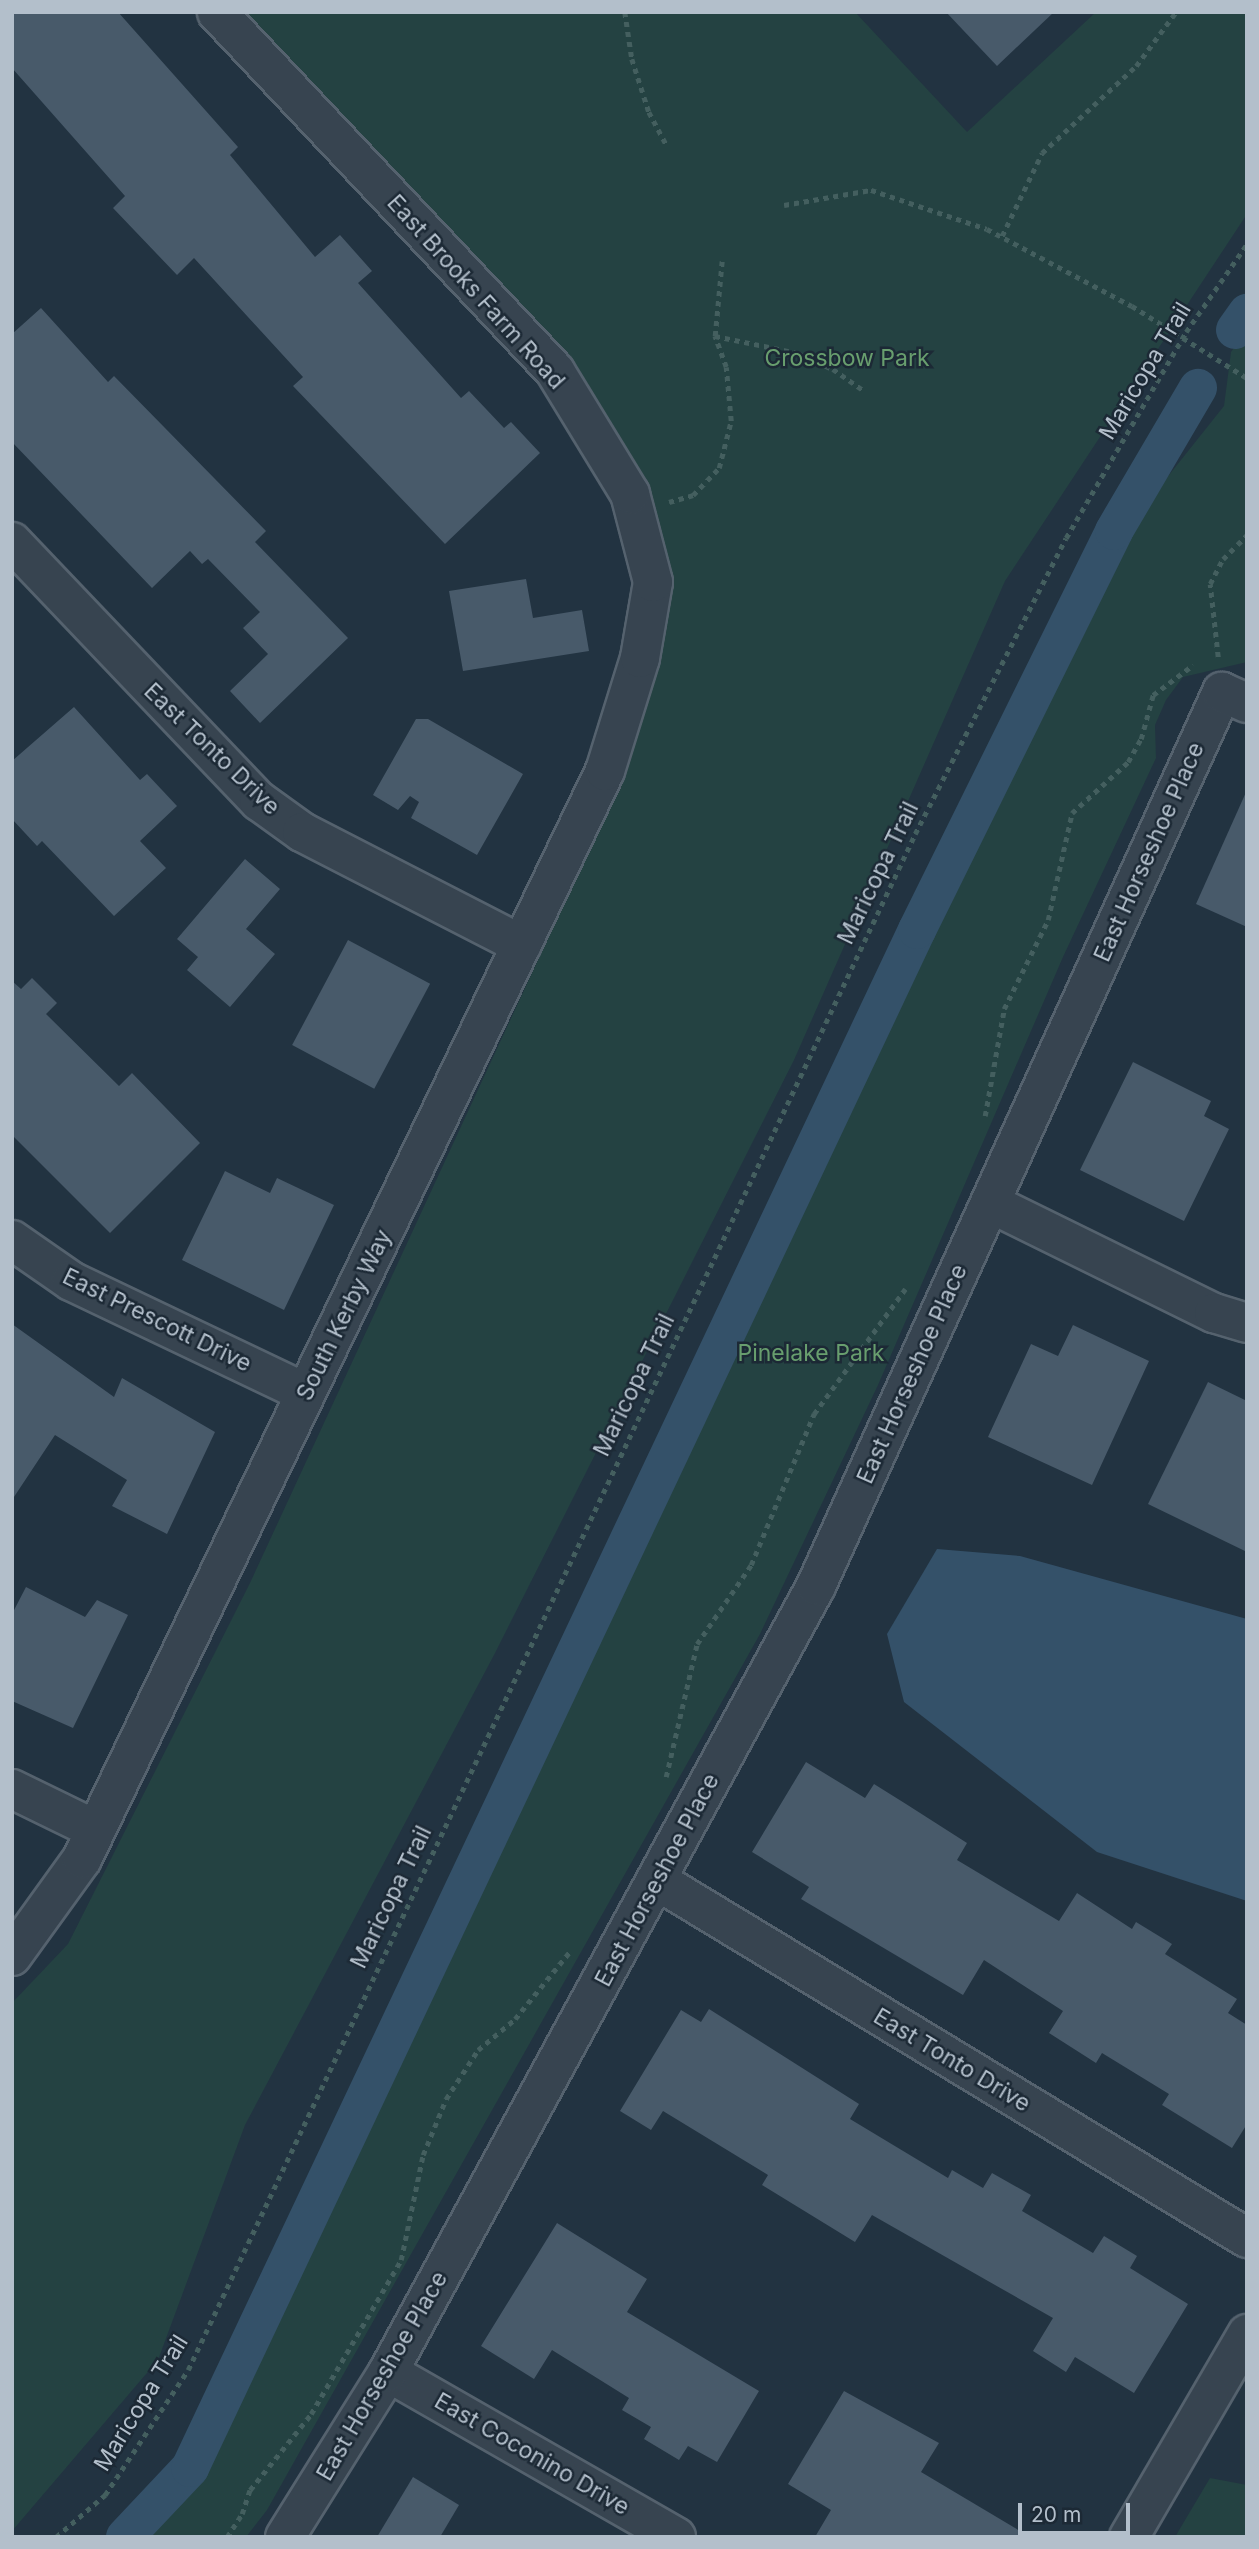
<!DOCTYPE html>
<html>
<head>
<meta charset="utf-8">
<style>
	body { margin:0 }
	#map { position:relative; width:1259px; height:2549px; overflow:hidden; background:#223341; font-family:Inter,sans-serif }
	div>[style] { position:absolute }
	.green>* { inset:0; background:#244242 }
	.water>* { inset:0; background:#345169 }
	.canal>* { height:38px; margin:-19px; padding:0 19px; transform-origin:19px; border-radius:19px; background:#345169 }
	.building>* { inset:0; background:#485a6a; transform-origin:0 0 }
	.path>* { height:4.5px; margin-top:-2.25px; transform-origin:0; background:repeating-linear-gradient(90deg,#445f5f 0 5px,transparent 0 10px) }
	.roads { filter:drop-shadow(2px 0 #55626e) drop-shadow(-2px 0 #55626e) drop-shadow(0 2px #55626e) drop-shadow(0 -2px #55626e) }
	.minor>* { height:38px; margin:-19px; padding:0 19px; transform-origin:19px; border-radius:19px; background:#374450 }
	span { translate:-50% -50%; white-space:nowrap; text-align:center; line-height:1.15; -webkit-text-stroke:5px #1c2935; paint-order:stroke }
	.street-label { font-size:23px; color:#b3bfcb }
	.park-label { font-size:23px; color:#689e6e }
	.frame { position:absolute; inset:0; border:14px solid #b3bfcb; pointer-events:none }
	.scale { position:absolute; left:1018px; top:2503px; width:112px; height:32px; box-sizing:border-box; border:4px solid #b3bfcb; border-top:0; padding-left:9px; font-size:21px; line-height:24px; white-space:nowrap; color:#b3bfcb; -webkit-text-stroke:5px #1c2935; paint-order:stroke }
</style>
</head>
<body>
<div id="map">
	<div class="green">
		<div style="clip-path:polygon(241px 12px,855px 12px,967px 132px,1096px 12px,1247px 12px,1247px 214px,1005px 581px,794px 1060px,494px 1655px,245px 2125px,158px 2360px,12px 2531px,12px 2003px,68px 1944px,250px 1583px,599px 828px,672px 584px,583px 391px)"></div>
		<div style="clip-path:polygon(1247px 329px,1247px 662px,1183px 677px,1166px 700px,1155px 725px,1156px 758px,1063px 957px,878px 1385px,760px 1634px,267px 2510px,246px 2537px,138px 2537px,188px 2476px,252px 2356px,1053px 672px,1130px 524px,1224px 406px,1231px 352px)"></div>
		<div style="clip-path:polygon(1210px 2478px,1247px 2485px,1247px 2537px,1175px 2537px)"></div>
	</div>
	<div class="water">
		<div style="clip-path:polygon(937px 1549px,1020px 1556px,1247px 1619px,1247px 1901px,1097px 1852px,904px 1702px,887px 1634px)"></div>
	</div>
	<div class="canal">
		<div style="left:1235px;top:330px;width:21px;rotate:-55deg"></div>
		<div style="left:125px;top:2537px;width:95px;rotate:-46.7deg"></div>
		<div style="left:190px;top:2468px;width:1701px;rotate:-64.7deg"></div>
		<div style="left:917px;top:930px;width:445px;rotate:-63.7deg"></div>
		<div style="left:1114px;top:531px;width:166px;rotate:-59.6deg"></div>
	</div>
	<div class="building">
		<div style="clip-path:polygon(12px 12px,118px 12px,238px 147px,230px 155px,315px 257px,340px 235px,372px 271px,358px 283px,461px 398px,469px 391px,504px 428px,511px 422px,540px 453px,445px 544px,293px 386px,303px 377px,194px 258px,177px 275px,113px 208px,125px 196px,12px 68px)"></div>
		<div style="clip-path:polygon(946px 12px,1054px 12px,997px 66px)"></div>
		<div style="clip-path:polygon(41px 308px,108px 382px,114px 376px,266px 531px,255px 542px,348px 638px,260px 723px,230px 691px,268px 654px,243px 628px,260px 612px,208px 559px,202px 564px,190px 551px,152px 588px,12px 442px,12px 334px)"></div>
		<div style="clip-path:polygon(526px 579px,533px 618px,582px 610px,589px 651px,463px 671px,449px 591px)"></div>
		<div style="clip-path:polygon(74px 707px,140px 780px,147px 774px,177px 806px,140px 841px,166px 868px,114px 916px,42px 841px,37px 846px,12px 819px,12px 761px)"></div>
		<div style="clip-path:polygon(416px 719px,428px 719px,523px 774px,477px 855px,411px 818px,419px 802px,410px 796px,398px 810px,373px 795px)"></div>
		<div style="clip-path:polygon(1247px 790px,1247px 927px,1196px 904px)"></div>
		<div style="clip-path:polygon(245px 859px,280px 889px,246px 929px,275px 954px,230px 1007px,187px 970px,198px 957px,177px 939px)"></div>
		<div style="left:348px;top:940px;width:93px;height:119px;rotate:28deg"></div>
		<div style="clip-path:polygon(32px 978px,57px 1003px,46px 1014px,119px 1086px,132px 1073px,200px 1143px,110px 1233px,12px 1135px,12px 981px,21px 989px)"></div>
		<div style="clip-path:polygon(1133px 1062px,1211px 1101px,1204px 1116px,1229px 1129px,1184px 1221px,1080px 1170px)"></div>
		<div style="clip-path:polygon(225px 1171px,270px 1193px,277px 1178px,334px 1205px,284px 1310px,182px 1260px)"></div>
		<div style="clip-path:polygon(12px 1324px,114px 1397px,122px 1378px,215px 1432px,167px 1534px,112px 1506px,127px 1480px,55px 1435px,12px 1500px)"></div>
		<div style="clip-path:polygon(1073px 1325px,1149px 1361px,1092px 1485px,988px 1437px,1031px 1344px,1058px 1356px)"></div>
		<div style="clip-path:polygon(1208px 1382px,1247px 1401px,1247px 1552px,1148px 1504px)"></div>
		<div style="clip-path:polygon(26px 1587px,85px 1617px,97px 1600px,128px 1615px,73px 1728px,12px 1701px,12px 1614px)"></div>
		<div style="clip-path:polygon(806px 1762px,865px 1798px,874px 1784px,906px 1804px,967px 1843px,957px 1860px,1059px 1921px,1077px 1893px,1132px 1929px,1136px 1922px,1172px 1944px,1165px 1954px,1237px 1999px,1228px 2013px,1247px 2025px,1247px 2124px,1232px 2148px,1162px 2105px,1169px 2094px,1102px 2053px,1096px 2063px,1049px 2033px,1063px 2011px,984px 1960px,963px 1995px,801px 1899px,809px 1887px,752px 1852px)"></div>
		<div style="clip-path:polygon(709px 2009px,859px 2104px,850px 2119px,948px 2178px,952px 2170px,983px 2188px,992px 2173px,1031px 2195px,1022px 2211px,1093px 2253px,1104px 2236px,1137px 2256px,1130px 2268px,1188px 2304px,1134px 2393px,1075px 2357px,1066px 2372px,1033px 2351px,1053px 2318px,872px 2215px,855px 2242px,762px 2185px,768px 2175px,663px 2111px,651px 2130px,620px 2111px,681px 2010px,701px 2022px)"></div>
		<div style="clip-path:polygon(557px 2223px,647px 2279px,627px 2312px,759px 2391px,717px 2462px,688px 2446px,679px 2460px,644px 2439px,651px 2427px,622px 2410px,629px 2398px,552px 2350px,534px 2379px,481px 2346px)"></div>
		<div style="clip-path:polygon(844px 2391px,939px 2443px,921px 2472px,1030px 2537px,815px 2537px,831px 2510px,788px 2484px)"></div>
		<div style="clip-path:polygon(413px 2477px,459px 2505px,440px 2537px,377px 2537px)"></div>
	</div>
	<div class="path">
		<div style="left:625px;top:12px;width:48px;rotate:81.5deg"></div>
		<div style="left:632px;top:59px;width:56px;rotate:72.2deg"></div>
		<div style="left:649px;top:112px;width:38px;rotate:62deg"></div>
		<div style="left:784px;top:205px;width:88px;rotate:-9.8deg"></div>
		<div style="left:871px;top:190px;width:122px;rotate:18.6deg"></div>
		<div style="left:987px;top:229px;width:164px;rotate:28deg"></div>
		<div style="left:1132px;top:306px;width:136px;rotate:32.1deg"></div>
		<div style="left:1002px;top:236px;width:92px;rotate:-64.3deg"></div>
		<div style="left:1042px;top:153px;width:128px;rotate:-42.8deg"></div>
		<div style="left:1136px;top:66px;width:67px;rotate:-53.5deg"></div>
		<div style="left:715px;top:336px;width:85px;rotate:11.6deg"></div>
		<div style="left:798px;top:353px;width:38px;rotate:25deg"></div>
		<div style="left:833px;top:369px;width:38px;rotate:35deg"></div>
		<div style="left:669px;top:502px;width:25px;rotate:-16deg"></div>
		<div style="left:693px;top:495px;width:37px;rotate:-46deg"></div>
		<div style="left:719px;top:468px;width:49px;rotate:-75.7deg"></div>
		<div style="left:731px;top:421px;width:54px;rotate:-95.3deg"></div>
		<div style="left:726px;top:367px;width:33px;rotate:-110deg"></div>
		<div style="left:715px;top:336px;width:75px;rotate:-84.7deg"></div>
		<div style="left:1218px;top:657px;width:73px;rotate:-96.3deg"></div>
		<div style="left:1210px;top:584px;width:28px;rotate:-63deg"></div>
		<div style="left:1223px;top:559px;width:34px;rotate:-45deg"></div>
		<div style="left:985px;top:1116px;width:109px;rotate:-79.9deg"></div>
		<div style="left:1004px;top:1009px;width:99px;rotate:-63.7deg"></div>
		<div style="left:1048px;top:920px;width:110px;rotate:-77.4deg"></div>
		<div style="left:1072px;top:813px;width:76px;rotate:-42.3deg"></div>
		<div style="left:1128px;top:762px;width:26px;rotate:-61deg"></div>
		<div style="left:1141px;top:739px;width:46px;rotate:-74.7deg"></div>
		<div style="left:1153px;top:695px;width:50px;rotate:-36.9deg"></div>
		<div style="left:666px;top:1777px;width:137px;rotate:-76.9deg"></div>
		<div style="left:697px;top:1644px;width:96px;rotate:-55.6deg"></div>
		<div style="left:751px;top:1565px;width:164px;rotate:-67.4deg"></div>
		<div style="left:814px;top:1414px;width:155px;rotate:-53.9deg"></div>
		<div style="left:56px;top:2537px;width:65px;rotate:-40.6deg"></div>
		<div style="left:105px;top:2495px;width:150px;rotate:-56.4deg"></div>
		<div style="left:188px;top:2370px;width:1699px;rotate:-64.67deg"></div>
		<div style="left:915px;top:834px;width:332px;rotate:-63deg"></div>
		<div style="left:1066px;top:538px;width:238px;rotate:-59.8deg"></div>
		<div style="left:1186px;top:332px;width:107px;rotate:-55.3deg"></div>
		<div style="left:227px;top:2537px;width:27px;rotate:-57deg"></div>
		<div style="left:242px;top:2514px;width:25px;rotate:-72deg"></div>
		<div style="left:250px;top:2490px;width:97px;rotate:-51.2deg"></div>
		<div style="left:311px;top:2414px;width:178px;rotate:-59.7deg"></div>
		<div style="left:401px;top:2260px;width:107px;rotate:-78.2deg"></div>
		<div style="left:423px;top:2155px;width:61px;rotate:-67.7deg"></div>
		<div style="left:446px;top:2099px;width:59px;rotate:-56.9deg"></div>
		<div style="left:478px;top:2050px;width:48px;rotate:-40deg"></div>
		<div style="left:515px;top:2019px;width:89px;rotate:-50.9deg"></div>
	</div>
	<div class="roads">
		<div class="minor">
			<div style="left:12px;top:542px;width:358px;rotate:46.4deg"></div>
			<div style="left:259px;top:801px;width:53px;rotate:35.8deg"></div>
			<div style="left:302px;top:832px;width:247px;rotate:27.2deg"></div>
			<div style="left:990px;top:1203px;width:250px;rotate:26.2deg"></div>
			<div style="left:1214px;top:1313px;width:34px;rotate:17deg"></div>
			<div style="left:12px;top:1240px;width:72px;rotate:34.8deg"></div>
			<div style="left:71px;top:1281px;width:260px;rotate:25.5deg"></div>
			<div style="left:12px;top:1789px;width:93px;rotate:26deg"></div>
			<div style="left:658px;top:1881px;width:689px;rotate:31.22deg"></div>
			<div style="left:12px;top:1956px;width:120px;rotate:-54.2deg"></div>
			<div style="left:82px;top:1859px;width:1207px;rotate:-64.33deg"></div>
			<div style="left:605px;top:771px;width:118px;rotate:-72.8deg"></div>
			<div style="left:640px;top:658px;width:77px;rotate:-80.3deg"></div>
			<div style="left:653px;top:582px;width:91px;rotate:-104.6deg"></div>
			<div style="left:630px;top:494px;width:144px;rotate:-121.4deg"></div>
			<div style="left:555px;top:371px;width:493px;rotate:-133.3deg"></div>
			<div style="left:388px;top:2372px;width:332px;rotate:29.8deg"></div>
			<div style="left:285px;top:2537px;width:195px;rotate:-58deg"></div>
			<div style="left:388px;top:2372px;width:895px;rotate:-61.43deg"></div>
			<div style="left:816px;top:1586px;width:982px;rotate:-65.58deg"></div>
			<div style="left:1222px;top:692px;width:27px;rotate:24deg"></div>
			<div style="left:1129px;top:2537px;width:235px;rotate:-59.8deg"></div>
		</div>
	</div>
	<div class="street-label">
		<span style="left:476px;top:292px;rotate:48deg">East Brooks Farm Road</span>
		<span style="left:1145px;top:371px;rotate:-59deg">Maricopa Trail</span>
		<span style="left:212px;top:749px;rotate:44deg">East Tonto Drive</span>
		<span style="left:1149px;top:852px;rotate:-66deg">East Horseshoe Place</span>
		<span style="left:878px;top:873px;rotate:-64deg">Maricopa Trail</span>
		<span style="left:344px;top:1315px;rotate:-64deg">South Kerby Way</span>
		<span style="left:157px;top:1320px;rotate:26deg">East Prescott Drive</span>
		<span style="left:912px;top:1374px;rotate:-66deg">East Horseshoe Place</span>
		<span style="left:634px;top:1385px;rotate:-64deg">Maricopa Trail</span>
		<span style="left:657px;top:1880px;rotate:-62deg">East Horseshoe Place</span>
		<span style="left:391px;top:1897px;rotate:-64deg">Maricopa Trail</span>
		<span style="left:952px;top:2060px;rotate:31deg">East Tonto Drive</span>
		<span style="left:382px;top:2376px;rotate:-60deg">East Horseshoe Place</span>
		<span style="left:141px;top:2403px;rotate:-58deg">Maricopa Trail</span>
		<span style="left:532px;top:2454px;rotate:30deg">East Coconino Drive</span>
	</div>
	<div class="park-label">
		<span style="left:847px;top:358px">Crossbow Park</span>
		<span style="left:811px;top:1353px">Pinelake Park</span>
	</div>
	<div class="frame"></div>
	<div class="scale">20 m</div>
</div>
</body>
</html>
